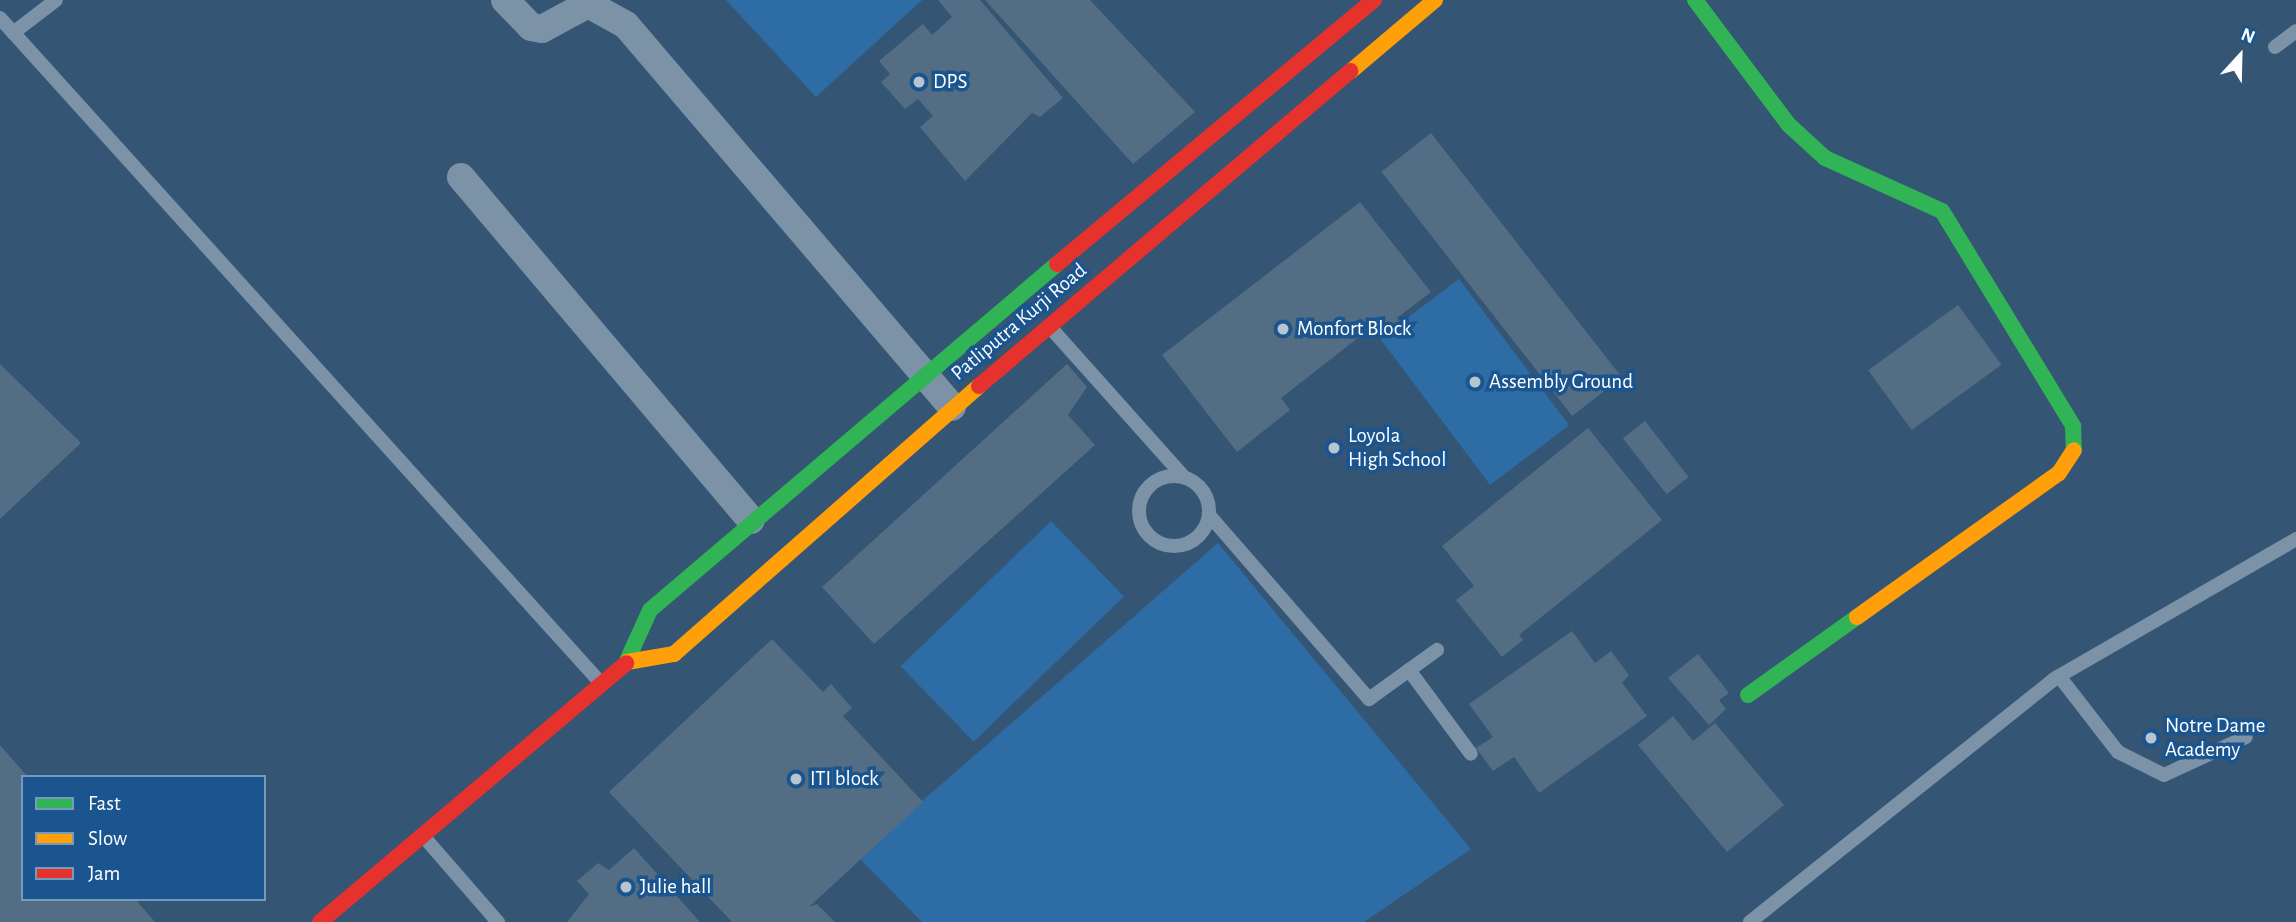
<!DOCTYPE html>
<html>
<head>
<meta charset="utf-8">
<style>
	body { margin:0 }
	#map { position:relative; width:2296px; height:922px; overflow:hidden; background:#355574; font-family:"Alegreya Sans",sans-serif }
	div>[style] { position:absolute }
	.green>* { inset:0; background:#2e6ca5; transform-origin:0 0 }
	.building>* { inset:0; background:#536d85; transform-origin:0 0 }
	.lane>* { height:14px; margin:-7px; padding:0 7px; transform-origin:7px; border-radius:7px; background:#7c92a7 }
	.lane>.ring { margin:-7px; padding:0; box-sizing:content-box; background:none; border:14px solid #7c92a7; border-radius:50% }
	.street>* { height:28px; margin:-14px; padding:0 14px; transform-origin:14px; border-radius:14px; background:#7c92a7 }
	.fast>* { height:16px; margin:-8px; padding:0 8px; transform-origin:8px; border-radius:8px; background:#30b455 }
	.slow>* { height:16px; margin:-8px; padding:0 8px; transform-origin:8px; border-radius:8px; background:#ff9f0a }
	.jam>* { height:16px; margin:-8px; padding:0 8px; transform-origin:8px; border-radius:8px; background:#e5322d }
	.dots>* { width:19px; height:19px; translate:-50% -50%; box-sizing:border-box; border:4px solid #1a558f; border-radius:50% }
	span { translate:-50% -50%; white-space:nowrap; text-align:center; line-height:1.15; -webkit-text-stroke:7px #1a558f; paint-order:stroke }
	.poi-label { font-size:21px; color:#fff }
	.left { translate:0 -50%; text-align:left }
	.street-label { font-size:21px; color:#fff }
	.legend { position:absolute; left:21px; top:775px; width:245px; height:126px; box-sizing:border-box; background:#1a558f; border:2px solid #7699bc; margin:0; padding:9px 12px; list-style:none; font-size:21px; color:#fff }
	.legend li { display:flex; align-items:center; gap:14px; height:35px }
	.legend b { width:35px; border:2px solid #7699bc }
	.north { position:absolute; left:2205px; top:21px; width:70px; height:70px; -webkit-text-stroke:5px #1a558f; paint-order:stroke; rotate:22deg; font-size:19px; font-weight:700; line-height:28px; text-align:center; color:#fff }
	.north::after { content:''; display:block; margin:auto; width:24px; height:32px; background:#fff; clip-path:polygon(50% 0,100% 100%,50% 72%,0 100%) }
</style>
</head>
<body>
<div id="map">
	<div class="green">
		<div style="clip-path:polygon(726px 0,922px 0,816px 97px)"></div>
		<div style="left:1459px;top:279px;width:183px;height:99px;rotate:53deg"></div>
		<div style="left:1051px;top:521px;width:105px;height:209px;rotate:46deg"></div>
		<div style="clip-path:polygon(1218px 543px,1471px 849px,1364px 922px,922px 922px,858px 857px)"></div>
	</div>
	<div class="building">
		<div style="clip-path:polygon(938px 0,980px 0,1063px 98px,1040px 117px,1032px 113px,965px 181px,920px 127px,933px 116px,918px 99px,905px 109px,881px 82px,890px 74px,879px 61px,923px 24px,932px 35px,952px 17px)"></div>
		<div style="clip-path:polygon(985px 0,1090px 0,1195px 112px,1133px 164px)"></div>
		<div style="left:1431px;top:133px;width:310px;height:63px;rotate:52deg"></div>
		<div style="clip-path:polygon(1360px 202px,1431px 292px,1397px 318px,1402px 325px,1391px 334px,1381px 320px,1281px 398px,1290px 410px,1237px 452px,1162px 355px)"></div>
		<div style="left:1958px;top:305px;width:74px;height:111px;rotate:54deg"></div>
		<div style="clip-path:polygon(0 364px,81px 443px,0 519px)"></div>
		<div style="clip-path:polygon(1067px 364px,1087px 387px,1068px 415px,1095px 445px,874px 644px,822px 587px)"></div>
		<div style="left:1645px;top:421px;width:71px;height:28px;rotate:52deg"></div>
		<div style="clip-path:polygon(1588px 428px,1662px 520px,1519px 635px,1523px 640px,1502px 657px,1456px 600px,1474px 586px,1442px 546px)"></div>
		<div style="clip-path:polygon(1572px 631px,1595px 663px,1611px 651px,1629px 675px,1622px 683px,1647px 716px,1539px 793px,1514px 757px,1493px 771px,1476px 748px,1493px 737px,1469px 704px)"></div>
		<div style="clip-path:polygon(772px 639px,823px 692px,831px 684px,852px 708px,843px 716px,923px 802px,809px 907px,817px 904px,835px 922px,732px 922px,609px 792px)"></div>
		<div style="clip-path:polygon(1698px 654px,1729px 693px,1719px 700px,1726px 709px,1709px 725px,1668px 678px)"></div>
		<div style="clip-path:polygon(1673px 716px,1693px 741px,1715px 723px,1784px 805px,1727px 852px,1638px 745px)"></div>
		<div style="clip-path:polygon(0 745px,28px 777px,23px 777px,23px 899px,135px 899px,155px 922px,0 922px)"></div>
		<div style="clip-path:polygon(634px 848px,700px 922px,567px 922px,589px 894px,577px 881px,598px 863px,609px 870px)"></div>
	</div>
	<div class="lane">
		<div style="left:0;top:18px;width:895px;rotate:47.9deg"></div>
		<div style="left:13px;top:33px;width:54px;rotate:-37.5deg"></div>
		<div style="left:2275px;top:47px;width:26px;rotate:-37deg"></div>
		<div style="left:1049px;top:326px;width:203px;rotate:48.2deg"></div>
		<div class="ring" style="left:1139px;top:476px;width:56px;height:56px"></div>
		<div style="left:1209px;top:515px;width:244px;rotate:49deg"></div>
		<div style="left:1369px;top:699px;width:84px;rotate:-35.8deg"></div>
		<div style="left:1409px;top:670px;width:104px;rotate:53.6deg"></div>
		<div style="left:2059px;top:676px;width:96px;rotate:52.2deg"></div>
		<div style="left:2118px;top:752px;width:51px;rotate:26.6deg"></div>
		<div style="left:2164px;top:775px;width:90px;rotate:-24.9deg"></div>
		<div style="left:424px;top:837px;width:113px;rotate:49deg"></div>
		<div style="left:1750px;top:922px;width:389px;rotate:-38.6deg"></div>
		<div style="left:2054px;top:679px;width:280px;rotate:-30deg"></div>
	</div>
	<div class="street">
		<div style="left:505px;top:0;width:37px;rotate:46deg"></div>
		<div style="left:531px;top:27px;width:11px;rotate:10deg"></div>
		<div style="left:542px;top:29px;width:52px;rotate:-28.5deg"></div>
		<div style="left:588px;top:4px;width:43px;rotate:28.9deg"></div>
		<div style="left:626px;top:25px;width:502px;rotate:49.52deg"></div>
		<div style="left:461px;top:177px;width:449px;rotate:49.8deg"></div>
	</div>
	<div class="fast">
		<div style="left:1695px;top:0;width:156px;rotate:53.1deg"></div>
		<div style="left:1789px;top:125px;width:49px;rotate:42.5deg"></div>
		<div style="left:1825px;top:158px;width:128px;rotate:24.4deg"></div>
		<div style="left:1942px;top:211px;width:252px;rotate:58.6deg"></div>
		<div style="left:2073px;top:426px;width:24px;rotate:88deg"></div>
		<div style="left:626px;top:663px;width:58px;rotate:-65.6deg"></div>
		<div style="left:650px;top:610px;width:534px;rotate:-40.37deg"></div>
		<div style="left:1748px;top:695px;width:134px;rotate:-35.6deg"></div>
	</div>
	<div class="slow">
		<div style="left:1351px;top:71px;width:110px;rotate:-40.2deg"></div>
		<div style="left:1857px;top:617px;width:248px;rotate:-35.5deg"></div>
		<div style="left:2059px;top:473px;width:27px;rotate:-57deg"></div>
		<div style="left:627px;top:662px;width:48px;rotate:-9.7deg"></div>
		<div style="left:674px;top:654px;width:406px;rotate:-41.3deg"></div>
	</div>
	<div class="jam">
		<div style="left:1057px;top:264px;width:413px;rotate:-39.8deg"></div>
		<div style="left:979px;top:386px;width:487px;rotate:-40.3deg"></div>
		<div style="left:320px;top:922px;width:401px;rotate:-40.2deg"></div>
	</div>
	<div class="dots">
		<div style="left:919px;top:82px;background:#b8c4ce"></div>
		<div style="left:1283px;top:329px;background:#b8c4ce"></div>
		<div style="left:1475px;top:382px;background:#b8c4ce"></div>
		<div style="left:1334px;top:448px;background:#b8c4ce"></div>
		<div style="left:2151px;top:738px;background:#b8c4ce"></div>
		<div style="left:796px;top:779px;background:#b8c4ce"></div>
		<div style="left:626px;top:887px;background:#b8c4ce"></div>
	</div>
	<div class="poi-label">
		<span class="left" style="left:933px;top:82px">DPS</span>
		<span class="left" style="left:1297px;top:329px">Monfort Block</span>
		<span class="left" style="left:1489px;top:382px">Assembly Ground</span>
		<span class="left" style="left:1348px;top:448px">Loyola<br>High School</span>
		<span class="left" style="left:2165px;top:738px">Notre Dame<br>Academy</span>
		<span class="left" style="left:810px;top:779px">ITI block</span>
		<span class="left" style="left:640px;top:887px">Julie hall</span>
	</div>
	<div class="street-label">
		<span style="left:1019px;top:322px;rotate:-40deg">Patliputra Kurji Road</span>
	</div>
	<ul class="legend">
	<li><b style="height:9px;background:#30b455"></b>Fast</li>
	<li><b style="height:9px;background:#ff9f0a"></b>Slow</li>
	<li><b style="height:9px;background:#e5322d"></b>Jam</li>
	</ul>
	<div class="north">N</div>
</div>
</body>
</html>
